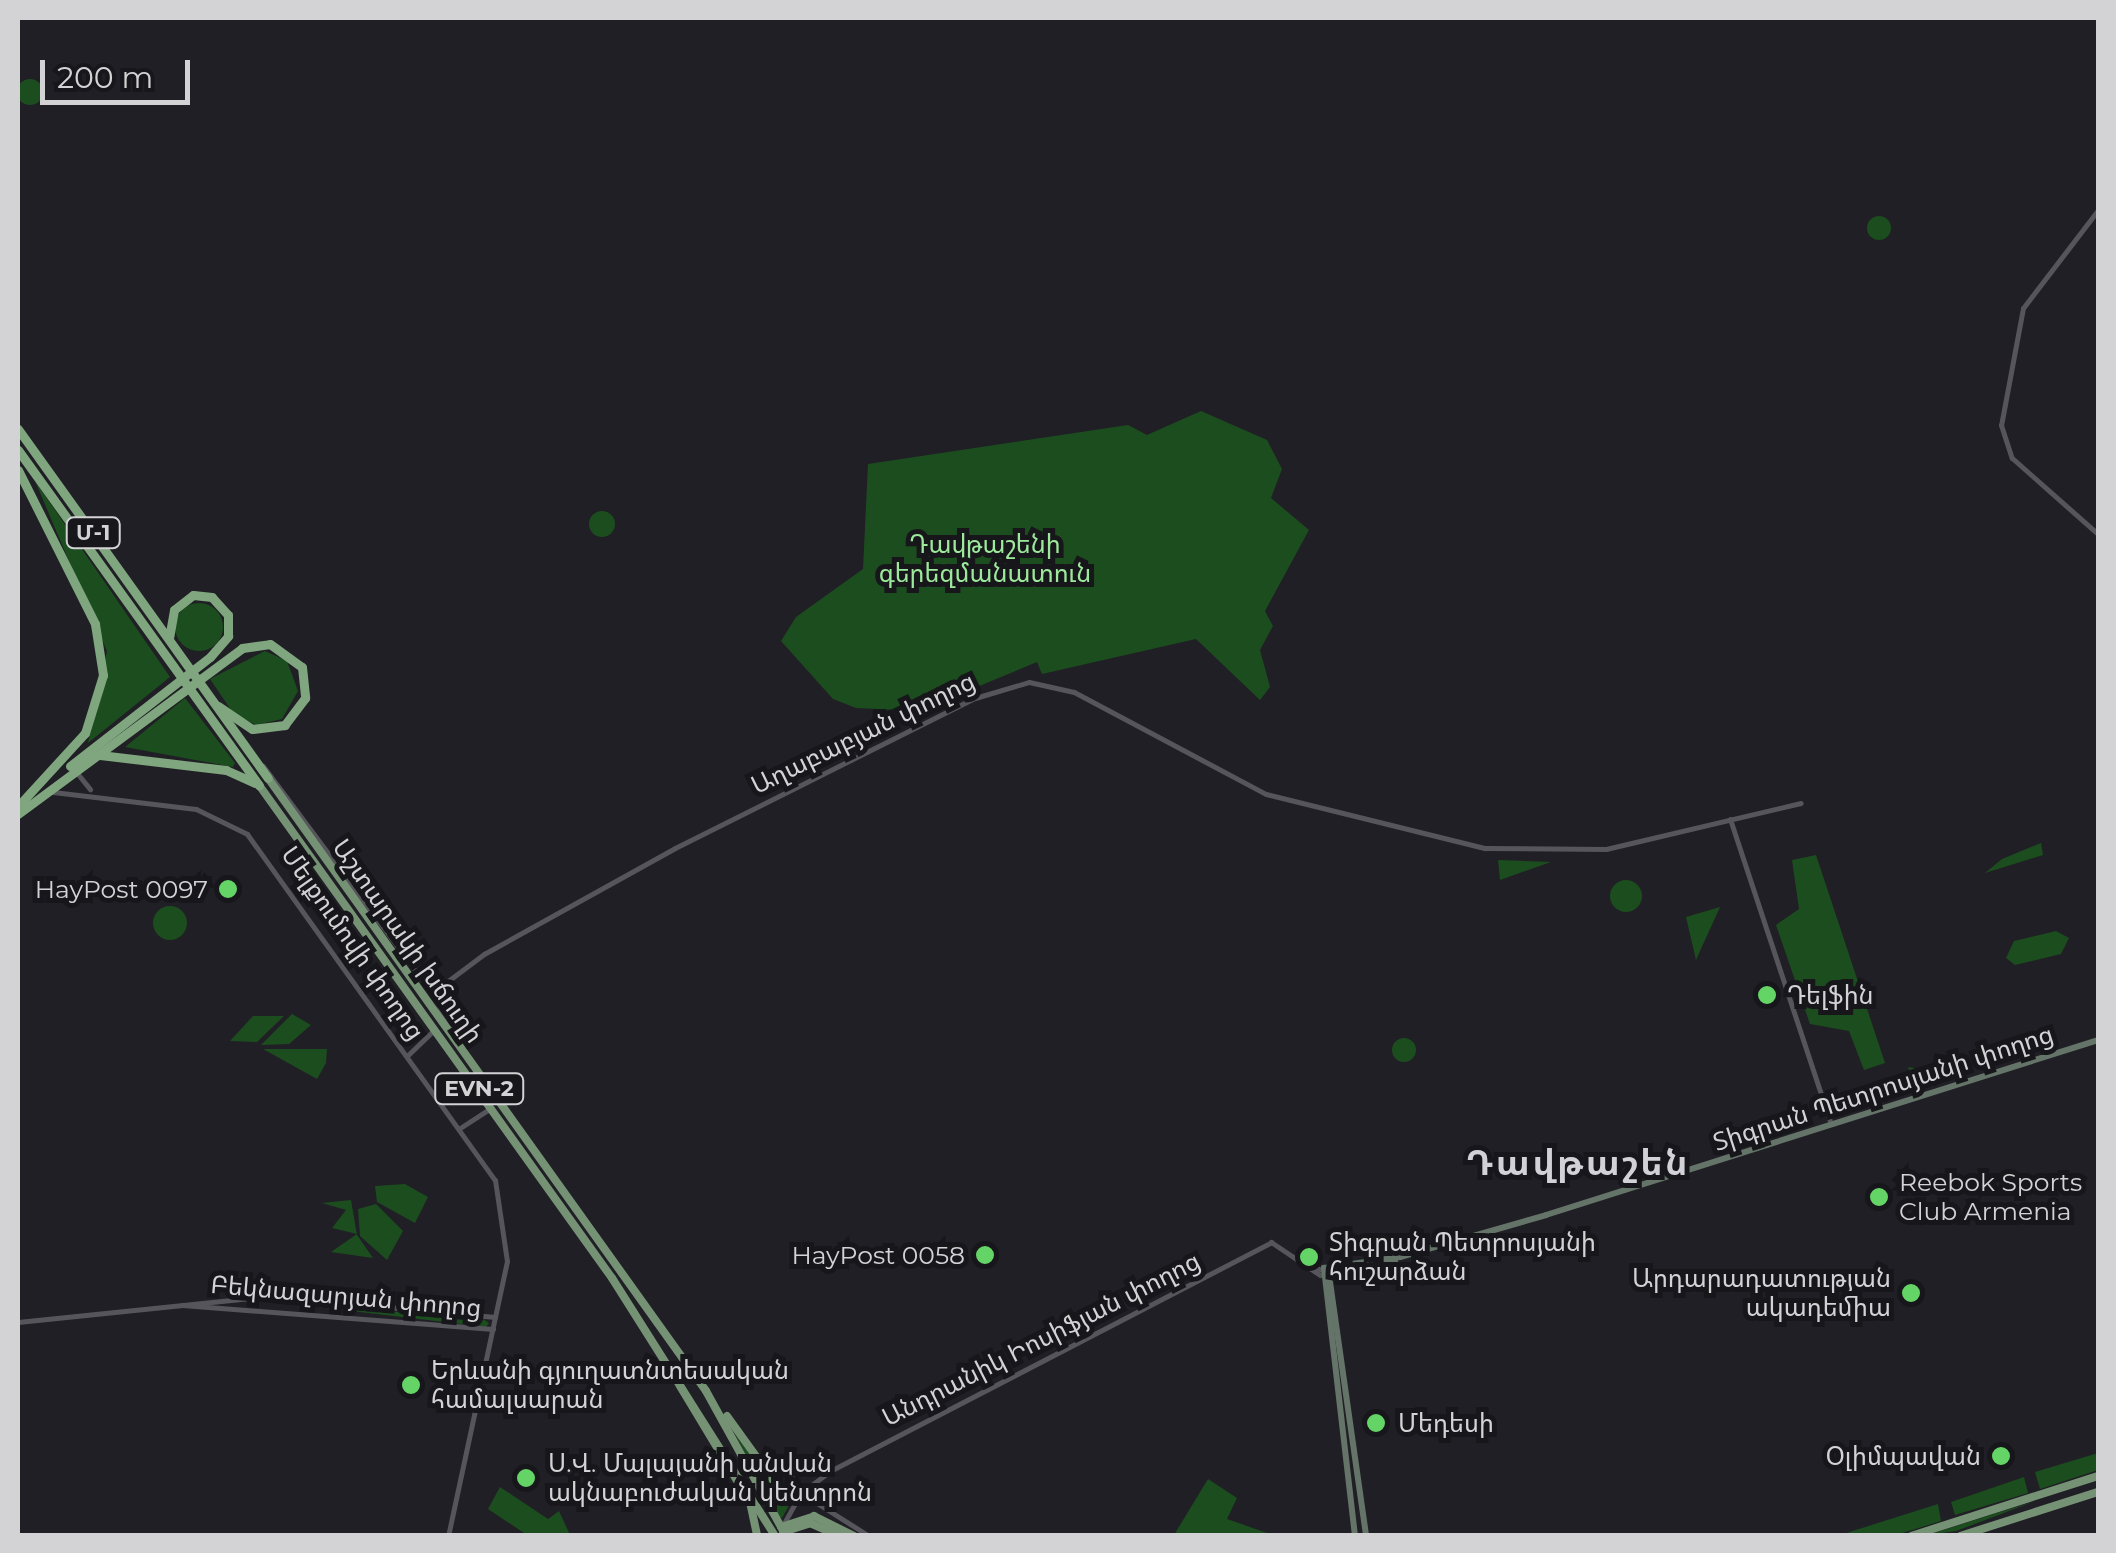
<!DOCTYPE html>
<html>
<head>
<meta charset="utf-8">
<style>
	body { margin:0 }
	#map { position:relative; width:2116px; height:1553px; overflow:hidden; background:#201f25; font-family:Montserrat,"Noto Sans Armenian",sans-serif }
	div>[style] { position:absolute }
	.green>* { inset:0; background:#1c4d1e }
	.round { border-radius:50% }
	.tertiary>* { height:5px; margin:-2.5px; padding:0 2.5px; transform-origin:2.5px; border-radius:2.5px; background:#56555b }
	.secondary>* { height:6px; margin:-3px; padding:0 3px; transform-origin:3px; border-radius:3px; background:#657468 }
	.primary>* { height:8px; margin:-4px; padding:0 4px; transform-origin:4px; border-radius:4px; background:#759275 }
	.trunk>* { height:9px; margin:-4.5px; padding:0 4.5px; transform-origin:4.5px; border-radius:4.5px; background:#7fa67e }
	.dots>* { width:28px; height:28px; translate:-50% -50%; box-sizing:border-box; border:5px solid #17161b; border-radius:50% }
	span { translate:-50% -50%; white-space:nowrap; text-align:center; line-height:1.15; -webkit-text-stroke:10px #17161b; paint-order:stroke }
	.shield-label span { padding:2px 8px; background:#17161b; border:2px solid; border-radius:8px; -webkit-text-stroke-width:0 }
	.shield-label { font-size:22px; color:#d3d3d6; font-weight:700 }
	.park-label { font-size:25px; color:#9de99b }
	.street-label { font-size:25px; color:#d3d3d6 }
	.poi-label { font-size:25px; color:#d3d3d6 }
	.right { translate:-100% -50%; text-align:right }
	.left { translate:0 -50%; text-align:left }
	.district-label { font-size:35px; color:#d2d1d8; font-weight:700; letter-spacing:2.5px }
	.frame { position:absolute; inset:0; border:20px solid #d3d3d6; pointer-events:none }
	.scale { position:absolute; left:40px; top:60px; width:150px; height:45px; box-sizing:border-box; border:5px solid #d3d3d6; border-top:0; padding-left:12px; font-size:30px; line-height:35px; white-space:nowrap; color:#d3d3d6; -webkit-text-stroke:8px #17161b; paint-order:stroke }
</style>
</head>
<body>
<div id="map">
	<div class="green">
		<div class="round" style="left:17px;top:79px;width:26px;height:26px"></div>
		<div class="round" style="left:1867px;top:216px;width:24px;height:24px"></div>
		<div style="clip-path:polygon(1201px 411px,1267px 440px,1282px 469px,1271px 498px,1309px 530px,1265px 611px,1273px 626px,1260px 650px,1270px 687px,1260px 700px,1196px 639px,1042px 674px,1037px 662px,919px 711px,856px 708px,833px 699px,781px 641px,796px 617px,863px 569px,868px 464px,1128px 425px,1147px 435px)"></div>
		<div style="clip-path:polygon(35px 481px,170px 677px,88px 743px,107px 651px)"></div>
		<div class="round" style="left:589px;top:511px;width:26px;height:26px"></div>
		<div class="round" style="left:175px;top:603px;width:48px;height:48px"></div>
		<div style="clip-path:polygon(265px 651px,287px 661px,298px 691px,282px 719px,256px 725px,233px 713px,210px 679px)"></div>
		<div style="clip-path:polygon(185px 698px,235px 763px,233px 767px,125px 747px)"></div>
		<div style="clip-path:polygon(2041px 843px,2043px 855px,1985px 873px,2002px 859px)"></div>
		<div style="clip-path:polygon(1816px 855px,1885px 1063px,1864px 1070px,1849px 1031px,1810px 1024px,1776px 925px,1799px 909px,1792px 860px)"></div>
		<div style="clip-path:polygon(1498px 860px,1551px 862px,1500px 880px)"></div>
		<div class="round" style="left:1610px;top:880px;width:32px;height:32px"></div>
		<div class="round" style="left:153px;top:906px;width:34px;height:34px"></div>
		<div style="clip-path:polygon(1720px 907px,1696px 960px,1686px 917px)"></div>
		<div style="clip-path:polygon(2056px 931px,2069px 938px,2061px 954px,2015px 965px,2006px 958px,2014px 941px)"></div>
		<div style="clip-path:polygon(292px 1014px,311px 1025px,289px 1044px,261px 1045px)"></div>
		<div style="clip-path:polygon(253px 1016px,284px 1016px,257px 1042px,230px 1041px)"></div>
		<div class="round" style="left:1392px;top:1038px;width:24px;height:24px"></div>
		<div style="clip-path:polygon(263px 1049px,327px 1049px,326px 1063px,317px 1079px)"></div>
		<div style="clip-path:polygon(1908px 1067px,1947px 1074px,1948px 1078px,1915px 1089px)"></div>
		<div style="clip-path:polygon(405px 1184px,428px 1197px,415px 1223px,377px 1202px,375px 1186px)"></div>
		<div style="clip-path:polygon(351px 1200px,357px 1235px,373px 1258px,331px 1252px,357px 1234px,332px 1228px,346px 1210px,322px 1203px)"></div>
		<div style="clip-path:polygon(376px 1204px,403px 1231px,387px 1260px,360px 1236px,358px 1209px)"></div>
		<div style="clip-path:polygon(267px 1301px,483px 1319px,489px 1323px,486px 1327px)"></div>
		<div style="clip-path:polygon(731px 1427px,793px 1498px,782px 1518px,779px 1517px)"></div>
		<div style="clip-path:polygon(2098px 1453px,2098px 1470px,2040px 1489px,2035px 1472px)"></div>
		<div style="clip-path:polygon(2024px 1477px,2028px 1493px,1955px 1515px,1951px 1502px)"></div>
		<div style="clip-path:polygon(1208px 1479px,1237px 1498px,1227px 1519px,1273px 1535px,1174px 1535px)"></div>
		<div style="clip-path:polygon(500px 1487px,548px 1519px,559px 1511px,570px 1535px,527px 1535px,488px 1509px)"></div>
		<div style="clip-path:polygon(2033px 1502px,1956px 1531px,1928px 1535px,1997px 1513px)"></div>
		<div style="clip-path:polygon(1938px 1504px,1941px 1521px,1896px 1535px,1840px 1535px)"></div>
	</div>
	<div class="tertiary">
		<div style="left:2098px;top:210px;width:123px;rotate:127.4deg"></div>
		<div style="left:2023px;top:308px;width:119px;rotate:100.6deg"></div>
		<div style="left:2001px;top:425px;width:35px;rotate:72deg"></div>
		<div style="left:2012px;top:458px;width:115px;rotate:41.5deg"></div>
		<div style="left:263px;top:766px;width:283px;rotate:53.3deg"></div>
		<div style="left:432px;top:993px;width:68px;rotate:61.2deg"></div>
		<div style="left:77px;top:773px;width:21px;rotate:51deg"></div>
		<div style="left:53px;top:792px;width:144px;rotate:6.8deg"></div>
		<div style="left:196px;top:809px;width:57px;rotate:26.1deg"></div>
		<div style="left:247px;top:834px;width:426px;rotate:54.4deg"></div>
		<div style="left:495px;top:1180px;width:82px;rotate:81.6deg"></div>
		<div style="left:507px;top:1261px;width:281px;rotate:102.1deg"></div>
		<div style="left:1730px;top:819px;width:321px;rotate:71.7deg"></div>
		<div style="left:432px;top:993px;width:65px;rotate:-36.9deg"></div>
		<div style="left:484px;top:954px;width:218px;rotate:-29deg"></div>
		<div style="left:675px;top:848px;width:335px;rotate:-26.6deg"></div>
		<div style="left:975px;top:698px;width:56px;rotate:-16.5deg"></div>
		<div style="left:1029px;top:682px;width:46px;rotate:12.5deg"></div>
		<div style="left:1074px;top:692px;width:217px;rotate:28deg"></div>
		<div style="left:1266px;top:794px;width:226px;rotate:13.9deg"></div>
		<div style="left:1485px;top:848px;width:121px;rotate:0.5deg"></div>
		<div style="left:1606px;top:849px;width:200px;rotate:-13.3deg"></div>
		<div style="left:408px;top:1055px;width:35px;rotate:-44deg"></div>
		<div style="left:460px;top:1128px;width:37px;rotate:-33deg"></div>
		<div style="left:1302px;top:1262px;width:22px;rotate:22deg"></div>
		<div style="left:182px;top:1305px;width:312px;rotate:4.4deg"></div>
		<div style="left:18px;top:1322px;width:252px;rotate:-5.9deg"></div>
		<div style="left:269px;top:1296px;width:227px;rotate:5.3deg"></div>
		<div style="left:801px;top:1493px;width:80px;rotate:32.3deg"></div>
		<div style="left:783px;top:1525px;width:37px;rotate:-61deg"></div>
		<div style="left:801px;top:1493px;width:39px;rotate:-37deg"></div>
		<div style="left:832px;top:1470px;width:495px;rotate:-27.4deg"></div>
		<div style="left:1271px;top:1242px;width:59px;rotate:34deg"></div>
	</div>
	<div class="secondary">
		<div style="left:1335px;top:1277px;width:62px;rotate:-14deg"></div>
		<div style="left:1330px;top:1282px;width:257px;rotate:81.9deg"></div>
		<div style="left:1355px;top:1536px;width:270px;rotate:-96.6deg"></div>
		<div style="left:1324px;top:1268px;width:77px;rotate:-8.2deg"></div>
		<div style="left:1400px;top:1257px;width:152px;rotate:-16deg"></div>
		<div style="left:1546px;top:1215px;width:579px;rotate:-17.59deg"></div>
	</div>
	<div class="primary">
		<div style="left:268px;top:778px;width:753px;rotate:54.45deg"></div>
		<div style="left:706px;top:1391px;width:166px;rotate:61.1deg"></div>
		<div style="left:259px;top:785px;width:606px;rotate:54.4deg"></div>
		<div style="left:612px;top:1278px;width:305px;rotate:57.7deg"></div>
		<div style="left:680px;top:1386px;width:135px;rotate:58.9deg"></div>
		<div style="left:750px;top:1502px;width:35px;rotate:78deg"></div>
		<div style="left:727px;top:1416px;width:97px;rotate:54.2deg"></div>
		<div style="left:784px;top:1495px;width:17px;rotate:-7deg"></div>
		<div style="left:781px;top:1527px;width:35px;rotate:-18deg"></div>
		<div style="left:814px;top:1516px;width:45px;rotate:26.6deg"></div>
		<div style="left:783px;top:1532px;width:28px;rotate:-18deg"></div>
		<div style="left:810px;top:1523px;width:32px;rotate:24deg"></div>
		<div style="left:1911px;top:1536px;width:196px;rotate:-17.8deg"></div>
		<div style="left:1960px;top:1536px;width:145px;rotate:-17.7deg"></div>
	</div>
	<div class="trunk">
		<div style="left:18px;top:429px;width:429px;rotate:54.4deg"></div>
		<div style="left:18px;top:450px;width:413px;rotate:54.3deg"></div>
		<div style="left:18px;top:470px;width:172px;rotate:63.4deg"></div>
		<div style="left:95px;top:624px;width:52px;rotate:81.1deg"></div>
		<div style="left:103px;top:675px;width:61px;rotate:107.2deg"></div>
		<div style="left:85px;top:733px;width:99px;rotate:132.5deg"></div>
		<div style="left:100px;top:755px;width:127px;rotate:6.8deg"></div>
		<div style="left:226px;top:770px;width:32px;rotate:24deg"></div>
		<div style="left:70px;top:766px;width:177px;rotate:-37.9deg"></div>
		<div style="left:210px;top:657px;width:28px;rotate:-49deg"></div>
		<div style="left:228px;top:636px;width:21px;rotate:-90deg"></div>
		<div style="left:228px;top:615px;width:24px;rotate:-132deg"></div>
		<div style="left:212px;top:597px;width:19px;rotate:-174deg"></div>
		<div style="left:193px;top:595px;width:24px;rotate:142deg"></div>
		<div style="left:174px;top:610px;width:27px;rotate:100deg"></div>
		<div style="left:18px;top:814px;width:279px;rotate:-36.5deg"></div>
		<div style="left:242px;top:648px;width:28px;rotate:-8deg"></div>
		<div style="left:270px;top:644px;width:39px;rotate:36deg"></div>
		<div style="left:302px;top:667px;width:31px;rotate:84deg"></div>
		<div style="left:305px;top:698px;width:34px;rotate:127deg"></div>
		<div style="left:285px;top:725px;width:33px;rotate:173deg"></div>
		<div style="left:252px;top:729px;width:41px;rotate:-145.9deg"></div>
	</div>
	<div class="dots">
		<div style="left:228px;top:889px;background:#65d467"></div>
		<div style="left:1767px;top:995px;background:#65d467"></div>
		<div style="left:1879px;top:1197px;background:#65d467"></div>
		<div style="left:985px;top:1255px;background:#65d467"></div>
		<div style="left:1309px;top:1257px;background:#65d467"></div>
		<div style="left:1911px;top:1293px;background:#65d467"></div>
		<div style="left:411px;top:1385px;background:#65d467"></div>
		<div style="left:1376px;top:1423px;background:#65d467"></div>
		<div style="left:2001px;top:1456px;background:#65d467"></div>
		<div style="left:526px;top:1478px;background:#65d467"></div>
	</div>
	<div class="shield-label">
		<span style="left:93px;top:533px">Մ-1</span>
		<span style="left:479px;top:1089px">EVN-2</span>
	</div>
	<div class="park-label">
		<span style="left:985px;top:559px">Դավթաշենի<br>գերեզմանատուն</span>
	</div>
	<div class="street-label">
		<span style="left:863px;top:733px;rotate:-26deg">Աղաբաբյան փողոց</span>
		<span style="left:408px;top:941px;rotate:55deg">Աշտարակի խճուղի</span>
		<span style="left:353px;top:943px;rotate:55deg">Մելքումովի փողոց</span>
		<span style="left:1883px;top:1088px;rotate:-18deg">Տիգրան Պետրոսյանի փողոց</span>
		<span style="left:346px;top:1296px;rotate:5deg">Բեկնազարյան փողոց</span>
		<span style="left:1041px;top:1339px;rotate:-27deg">Անդրանիկ Իոսիֆյան փողոց</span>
	</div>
	<div class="poi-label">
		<span class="right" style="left:208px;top:889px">HayPost 0097</span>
		<span class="left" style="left:1787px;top:995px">Դելֆին</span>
		<span class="left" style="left:1899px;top:1197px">Reebok Sports<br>Club Armenia</span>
		<span class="left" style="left:1329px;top:1257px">Տիգրան Պետրոսյանի<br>հուշարձան</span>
		<span class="right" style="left:965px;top:1255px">HayPost 0058</span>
		<span class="right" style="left:1891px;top:1293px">Արդարադատության<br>ակադեմիա</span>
		<span class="left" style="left:431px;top:1385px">Երևանի գյուղատնտեսական<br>համալսարան</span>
		<span class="left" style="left:1398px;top:1423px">Մեդեսի</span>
		<span class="right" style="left:1981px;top:1456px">Օլիմպավան</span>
		<span class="left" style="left:548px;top:1478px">Ս.Վ. Մալայանի անվան<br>ակնաբուժական կենտրոն</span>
	</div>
	<div class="district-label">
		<span style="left:1578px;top:1163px">Դավթաշեն</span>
	</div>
	<div class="frame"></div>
	<div class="scale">200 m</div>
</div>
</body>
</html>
